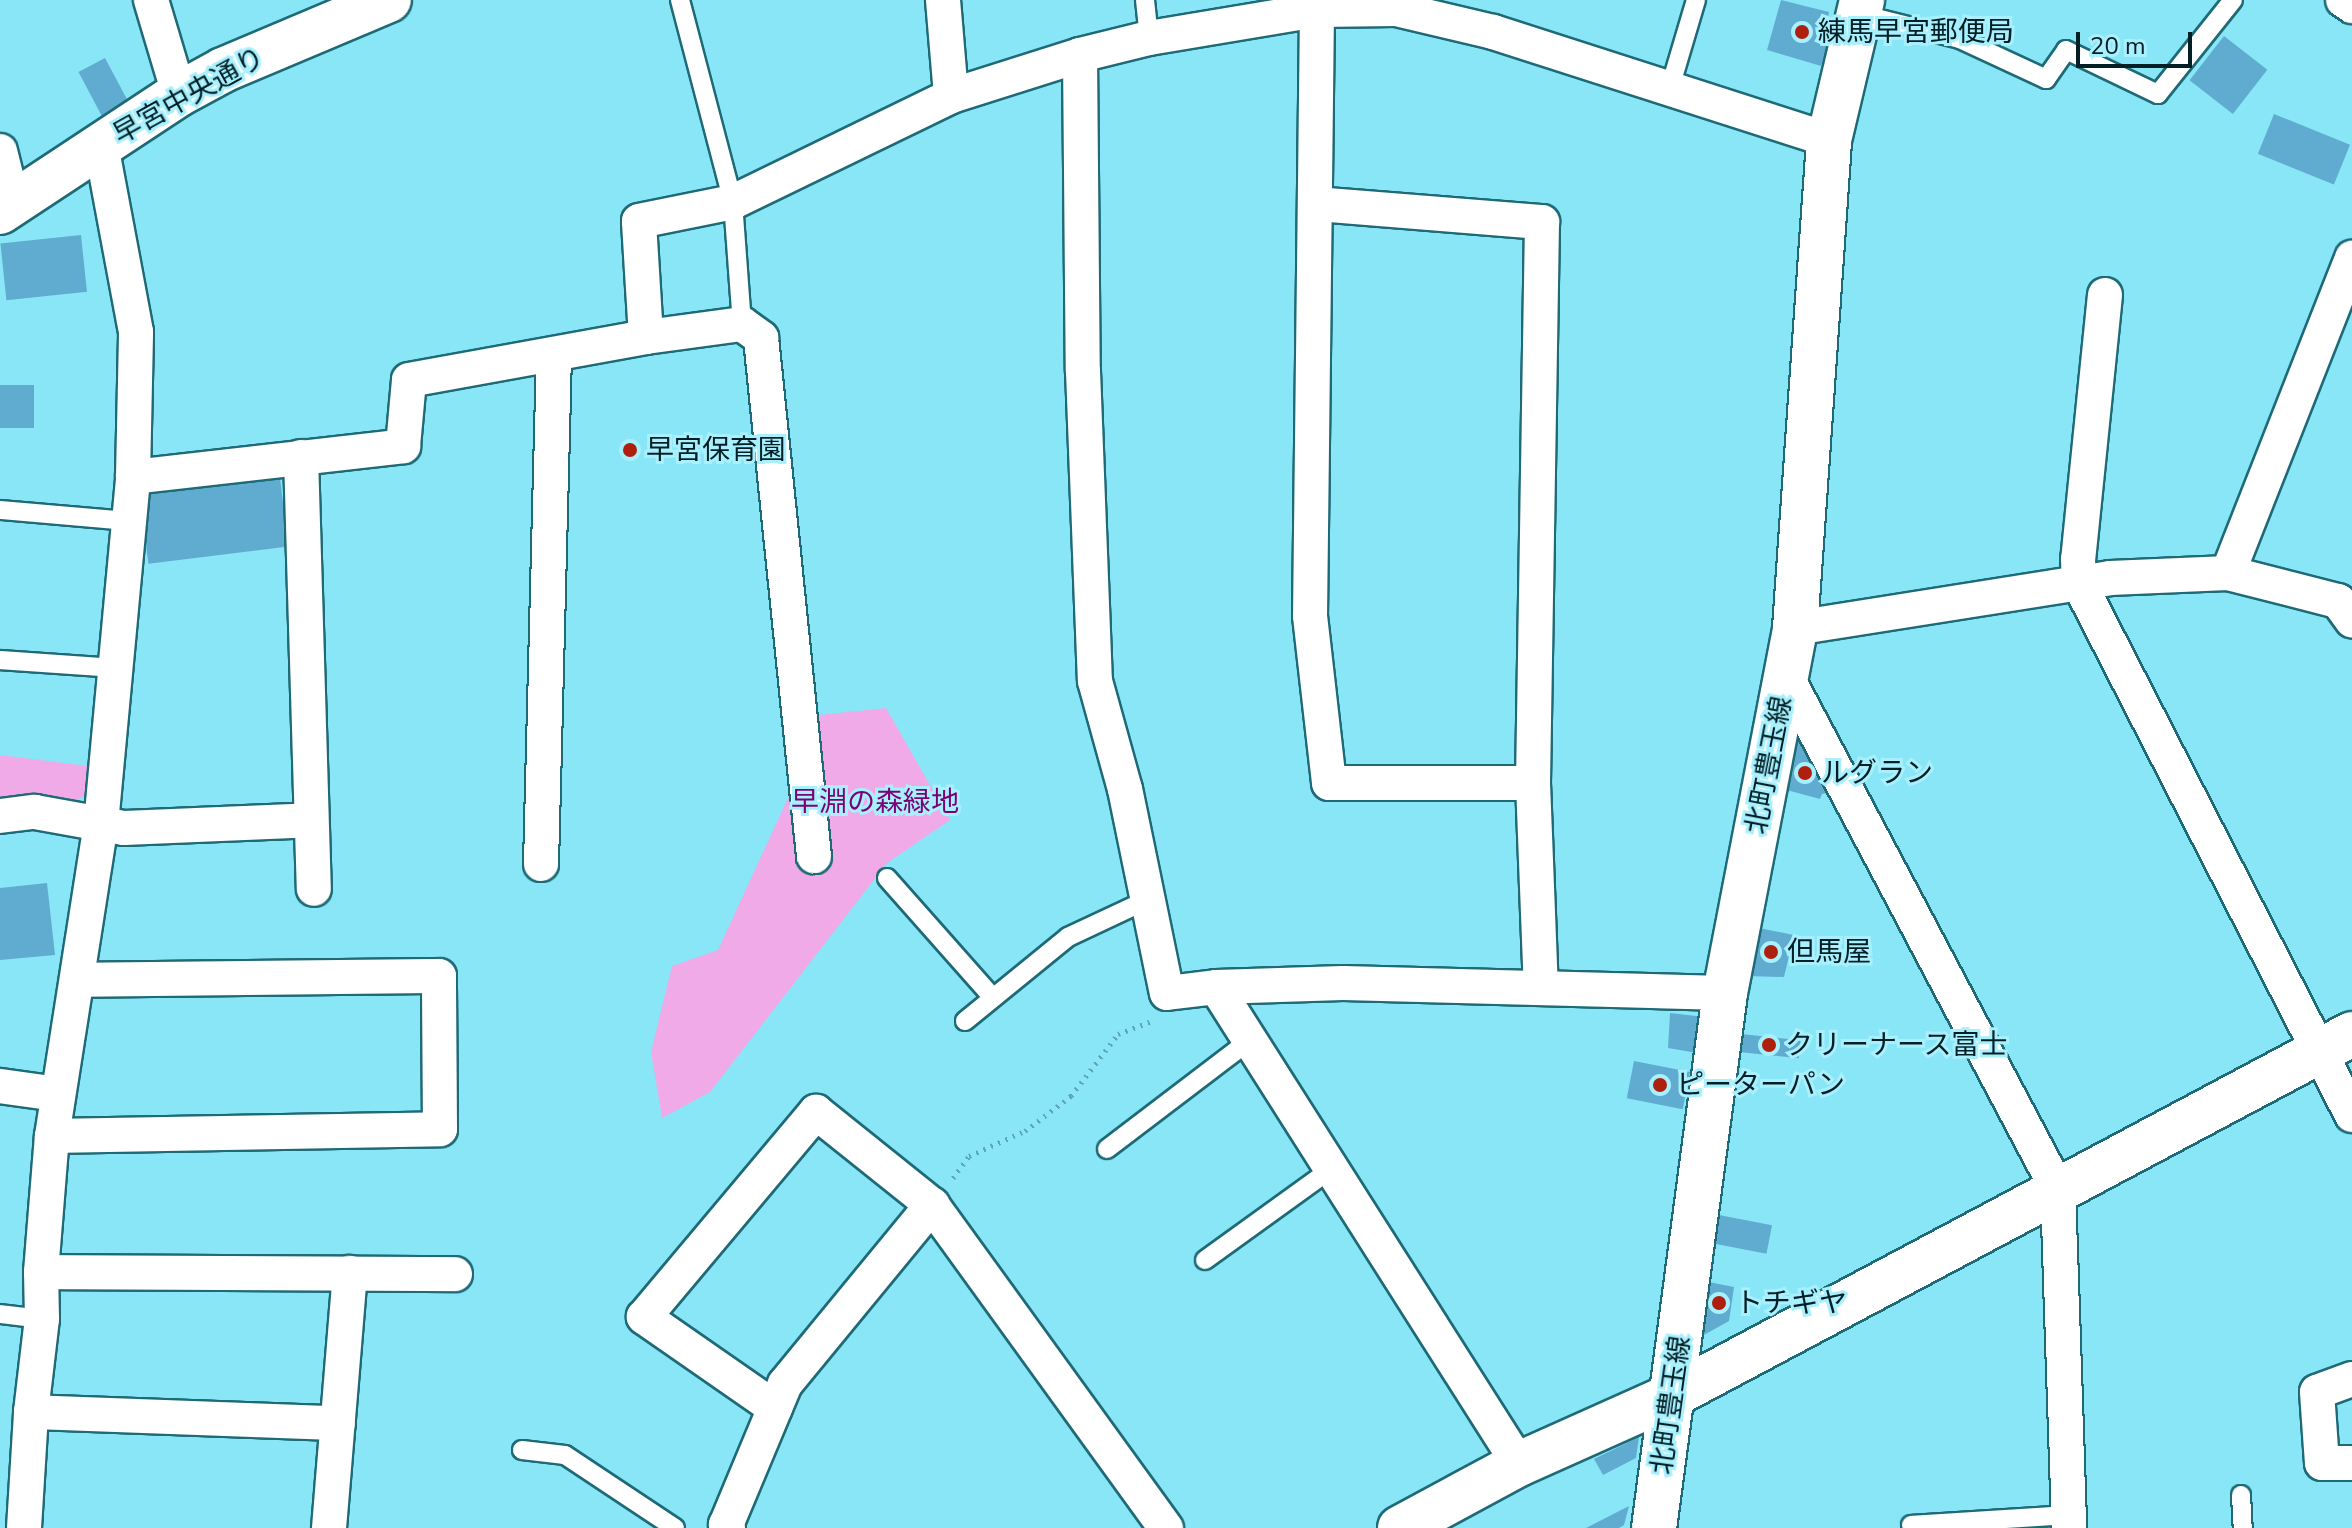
<!DOCTYPE html>
<html>
<head>
<meta charset="utf-8">
<style>
	body { margin:0 }
	#map { position:relative; width:2352px; height:1528px; overflow:hidden; background:#88e6f7; font-family:"Nunito Sans","Noto Sans JP",sans-serif }
	div>[style] { position:absolute }
	.green>* { inset:0; background:#f0aae8 }
	.building>* { inset:0; background:#60acd0; transform-origin:0 0 }
	.path>* { height:5px; margin-top:-2.5px; transform-origin:0; background:repeating-linear-gradient(90deg,#5da7b4 0 2px,transparent 0 8px) }
	.roads { filter:drop-shadow(2px 0 #1e6a76) drop-shadow(-2px 0 #1e6a76) drop-shadow(0 2px #1e6a76) drop-shadow(0 -2px #1e6a76) }
	.lane>* { height:18px; margin:-9px; padding:0 9px; transform-origin:9px; border-radius:9px; background:#fff }
	.street>* { height:34px; margin:-17px; padding:0 17px; transform-origin:17px; border-radius:17px; background:#fff }
	.secondary>* { height:44px; margin:-22px; padding:0 22px; transform-origin:22px; border-radius:22px; background:#fff }
	.dots>* { width:22px; height:22px; translate:-50% -50%; box-sizing:border-box; border:4px solid #a8f0fe; border-radius:50% }
	span { translate:-50% -50%; white-space:nowrap; text-align:center; line-height:1.15; -webkit-text-stroke:6px #a8f0fe; paint-order:stroke }
	.poi-label { font-size:28px; color:#011f24 }
	.left { translate:0 -50%; text-align:left }
	.street-label { font-size:28px; color:#011f24 }
	.park-label { font-size:28px; color:#7b0176 }
	.scale { position:absolute; left:2076px; top:32px; width:116px; height:36px; box-sizing:border-box; border:4px solid #011f24; border-top:0; padding-left:10px; font-size:24px; line-height:28px; white-space:nowrap; color:#011f24; -webkit-text-stroke:6px #a8f0fe; paint-order:stroke }
</style>
</head>
<body>
<div id="map">
	<div class="green">
		<div style="clip-path:polygon(886px 708px,950px 820px,887px 863px,710px 1092px,662px 1118px,651px 1052px,672px 966px,718px 950px,788px 798px,819px 801px,810px 716px)"></div>
		<div style="clip-path:polygon(0 755px,88px 766px,84px 796px,63px 807px,0 805px)"></div>
	</div>
	<div class="building">
		<div style="clip-path:polygon(1781px 0,1829px 12px,1826px 29px,1832px 31px,1821px 66px,1767px 50px)"></div>
		<div style="left:2224px;top:36px;width:55px;height:56px;rotate:38deg"></div>
		<div style="left:105px;top:58px;width:55px;height:30px;rotate:62deg"></div>
		<div style="left:2274px;top:114px;width:82px;height:43px;rotate:22deg"></div>
		<div style="left:81px;top:235px;width:57px;height:81px;rotate:84deg"></div>
		<div style="left:0;top:385px;width:34px;height:43px"></div>
		<div style="left:280px;top:478px;width:69px;height:141px;rotate:83deg"></div>
		<div style="clip-path:polygon(1796px 719px,1833px 792px,1822px 794px,1820px 799px,1783px 789px)"></div>
		<div style="clip-path:polygon(47px 883px,55px 955px,0 960px,0 888px)"></div>
		<div style="clip-path:polygon(1759px 928px,1794px 935px,1784px 977px,1746px 976px)"></div>
		<div style="clip-path:polygon(1670px 1013px,1705px 1017px,1697px 1053px,1668px 1048px)"></div>
		<div style="left:1741px;top:1034px;width:60px;height:18px;rotate:6deg"></div>
		<div style="left:1634px;top:1061px;width:57px;height:38px;rotate:11deg"></div>
		<div style="left:1719px;top:1215px;width:54px;height:29px;rotate:11deg"></div>
		<div style="clip-path:polygon(1709px 1282px,1734px 1287px,1729px 1321px,1702px 1336px)"></div>
		<div style="clip-path:polygon(1639px 1437px,1636px 1458px,1603px 1475px,1594px 1459px)"></div>
		<div style="clip-path:polygon(1629px 1506px,1624px 1525px,1619px 1528px,1586px 1528px)"></div>
	</div>
	<div class="path">
		<div style="left:953px;top:1178px;width:27px;rotate:-54deg"></div>
		<div style="left:969px;top:1156px;width:61px;rotate:-24.1deg"></div>
		<div style="left:1025px;top:1131px;width:58px;rotate:-37.3deg"></div>
		<div style="left:1071px;top:1096px;width:78px;rotate:-52.8deg"></div>
		<div style="left:1118px;top:1034px;width:34px;rotate:-21deg"></div>
	</div>
	<div class="roads">
		<div class="lane">
			<div style="left:680px;top:0;width:209px;rotate:75.3deg"></div>
			<div style="left:733px;top:202px;width:122px;rotate:85.8deg"></div>
			<div style="left:1145px;top:0;width:38px;rotate:84deg"></div>
			<div style="left:1860px;top:14px;width:103px;rotate:14deg"></div>
			<div style="left:1960px;top:39px;width:95px;rotate:24.9deg"></div>
			<div style="left:2046px;top:79px;width:35px;rotate:-55deg"></div>
			<div style="left:2066px;top:50px;width:102px;rotate:25.6deg"></div>
			<div style="left:2158px;top:94px;width:120px;rotate:-51.4deg"></div>
			<div style="left:1669px;top:91px;width:95px;rotate:-73.5deg"></div>
			<div style="left:0;top:510px;width:128px;rotate:4.9deg"></div>
			<div style="left:0;top:660px;width:114px;rotate:4deg"></div>
			<div style="left:887px;top:878px;width:160px;rotate:48.5deg"></div>
			<div style="left:965px;top:1021px;width:133px;rotate:-39.2deg"></div>
			<div style="left:1068px;top:937px;width:85px;rotate:-25.1deg"></div>
			<div style="left:1107px;top:1149px;width:180px;rotate:-37.3deg"></div>
			<div style="left:1205px;top:1260px;width:155px;rotate:-35.8deg"></div>
			<div style="left:0;top:1314px;width:42px;rotate:6.8deg"></div>
			<div style="left:522px;top:1450px;width:43px;rotate:6.6deg"></div>
			<div style="left:565px;top:1455px;width:132px;rotate:33.6deg"></div>
			<div style="left:2241px;top:1495px;width:33px;rotate:87deg"></div>
			<div style="left:1911px;top:1525px;width:157px;rotate:-3.6deg"></div>
		</div>
		<div class="street">
			<div style="left:151px;top:0;width:98px;rotate:73.4deg"></div>
			<div style="left:943px;top:0;width:96px;rotate:85.2deg"></div>
			<div style="left:2343px;top:0;width:11px;rotate:34deg"></div>
			<div style="left:1317px;top:10px;width:606px;rotate:90.66deg"></div>
			<div style="left:1310px;top:616px;width:168px;rotate:83.5deg"></div>
			<div style="left:1329px;top:783px;width:204px"></div>
			<div style="left:1080px;top:55px;width:316px;rotate:89.5deg"></div>
			<div style="left:1083px;top:371px;width:310px;rotate:87.8deg"></div>
			<div style="left:1095px;top:681px;width:112px;rotate:74.5deg"></div>
			<div style="left:1125px;top:789px;width:208px;rotate:78.4deg"></div>
			<div style="left:1167px;top:993px;width:49px;rotate:-7deg"></div>
			<div style="left:1216px;top:987px;width:127px;rotate:-1.8deg"></div>
			<div style="left:1343px;top:983px;width:382px;rotate:1.5deg"></div>
			<div style="left:0;top:151px;width:54px;rotate:76deg"></div>
			<div style="left:1316px;top:204px;width:227px;rotate:4.6deg"></div>
			<div style="left:1542px;top:222px;width:561px;rotate:90.92deg"></div>
			<div style="left:1533px;top:783px;width:205px;rotate:87.8deg"></div>
			<div style="left:2105px;top:295px;width:265px;rotate:95.8deg"></div>
			<div style="left:2078px;top:559px;width:24px;rotate:88deg"></div>
			<div style="left:2079px;top:583px;width:598px;rotate:62.84deg"></div>
			<div style="left:646px;top:337px;width:116px;rotate:-93.5deg"></div>
			<div style="left:639px;top:221px;width:96px;rotate:-11.4deg"></div>
			<div style="left:733px;top:202px;width:242px;rotate:-25.9deg"></div>
			<div style="left:951px;top:96px;width:135px;rotate:-17.6deg"></div>
			<div style="left:1080px;top:55px;width:71px;rotate:-13.8deg"></div>
			<div style="left:1149px;top:38px;width:170px;rotate:-9.5deg"></div>
			<div style="left:1317px;top:10px;width:79px;rotate:-0.7deg"></div>
			<div style="left:1396px;top:9px;width:100px;rotate:13.3deg"></div>
			<div style="left:1493px;top:32px;width:353px;rotate:17.8deg"></div>
			<div style="left:301px;top:457px;width:432px;rotate:88.3deg"></div>
			<div style="left:133px;top:477px;width:272px;rotate:-6.5deg"></div>
			<div style="left:403px;top:446px;width:66px;rotate:-84.8deg"></div>
			<div style="left:409px;top:380px;width:241px;rotate:-10.3deg"></div>
			<div style="left:646px;top:337px;width:97px;rotate:-7.7deg"></div>
			<div style="left:742px;top:324px;width:24px;rotate:36deg"></div>
			<div style="left:761px;top:338px;width:521px;rotate:84.16deg"></div>
			<div style="left:2228px;top:573px;width:339px;rotate:-68.5deg"></div>
			<div style="left:1795px;top:628px;width:319px;rotate:-9deg"></div>
			<div style="left:2110px;top:578px;width:118px;rotate:-2.4deg"></div>
			<div style="left:2228px;top:573px;width:114px;rotate:14.3deg"></div>
			<div style="left:2338px;top:601px;width:24px;rotate:54deg"></div>
			<div style="left:1786px;top:676px;width:582px;rotate:62.11deg"></div>
			<div style="left:2058px;top:1190px;width:338px;rotate:88.1deg"></div>
			<div style="left:0;top:816px;width:35px;rotate:-7deg"></div>
			<div style="left:35px;top:812px;width:90px;rotate:10.2deg"></div>
			<div style="left:124px;top:828px;width:187px;rotate:-2.4deg"></div>
			<div style="left:541px;top:864px;width:510px;rotate:-88.54deg"></div>
			<div style="left:1216px;top:987px;width:565px;rotate:57.58deg"></div>
			<div style="left:0;top:1086px;width:58px;rotate:8deg"></div>
			<div style="left:52px;top:1136px;width:388px;rotate:-1deg"></div>
			<div style="left:440px;top:1129px;width:153px;rotate:-90.4deg"></div>
			<div style="left:439px;top:976px;width:362px;rotate:179.4deg"></div>
			<div style="left:41px;top:1272px;width:414px;rotate:0.3deg"></div>
			<div style="left:2352px;top:1379px;width:37px;rotate:160deg"></div>
			<div style="left:2317px;top:1392px;width:71px;rotate:86deg"></div>
			<div style="left:2322px;top:1463px;width:30px"></div>
			<div style="left:775px;top:1408px;width:160px;rotate:-145.2deg"></div>
			<div style="left:644px;top:1317px;width:268px;rotate:-50deg"></div>
			<div style="left:816px;top:1112px;width:149px;rotate:38.7deg"></div>
			<div style="left:932px;top:1205px;width:399px;rotate:54.1deg"></div>
			<div style="left:31px;top:1412px;width:307px;rotate:2.1deg"></div>
			<div style="left:24px;top:1528px;width:116px;rotate:-86.5deg"></div>
			<div style="left:31px;top:1412px;width:94px;rotate:-83.3deg"></div>
			<div style="left:42px;top:1319px;width:47px;rotate:-91.2deg"></div>
			<div style="left:41px;top:1272px;width:136px;rotate:-85.4deg"></div>
			<div style="left:52px;top:1136px;width:316px;rotate:-81.1deg"></div>
			<div style="left:101px;top:824px;width:348px;rotate:-84.7deg"></div>
			<div style="left:133px;top:477px;width:145px;rotate:-88.8deg"></div>
			<div style="left:136px;top:332px;width:190px;rotate:-100.6deg"></div>
			<div style="left:329px;top:1528px;width:256px;rotate:-85.3deg"></div>
			<div style="left:728px;top:1528px;width:4px;rotate:-124deg"></div>
			<div style="left:726px;top:1525px;width:153px;rotate:-67.3deg"></div>
			<div style="left:785px;top:1384px;width:232px;rotate:-50.6deg"></div>
		</div>
		<div class="secondary">
			<div style="left:0;top:212px;width:214px;rotate:-33.4deg"></div>
			<div style="left:179px;top:94px;width:50px;rotate:-28.6deg"></div>
			<div style="left:223px;top:70px;width:180px;rotate:-22.9deg"></div>
			<div style="left:1400px;top:1528px;width:135px;rotate:-28.3deg"></div>
			<div style="left:1519px;top:1464px;width:169px;rotate:-24.1deg"></div>
			<div style="left:1673px;top:1395px;width:769px;rotate:-28deg"></div>
			<div style="left:1654px;top:1528px;width:540px;rotate:-82.44deg"></div>
			<div style="left:1725px;top:993px;width:372px;rotate:-79.1deg"></div>
			<div style="left:1795px;top:628px;width:489px;rotate:-86deg"></div>
			<div style="left:1829px;top:140px;width:144px;rotate:-76.7deg"></div>
		</div>
	</div>
	<div class="dots">
		<div style="left:1802px;top:32px;background:#ae1f0e"></div>
		<div style="left:630px;top:450px;background:#ae1f0e"></div>
		<div style="left:1805px;top:773px;background:#ae1f0e"></div>
		<div style="left:1771px;top:952px;background:#ae1f0e"></div>
		<div style="left:1769px;top:1045px;background:#ae1f0e"></div>
		<div style="left:1660px;top:1085px;background:#ae1f0e"></div>
		<div style="left:1719px;top:1303px;background:#ae1f0e"></div>
	</div>
	<div class="poi-label">
		<span class="left" style="left:1818px;top:32px">練馬早宮郵便局</span>
		<span class="left" style="left:646px;top:450px">早宮保育園</span>
		<span class="left" style="left:1821px;top:773px">ルグラン</span>
		<span class="left" style="left:1787px;top:952px">但馬屋</span>
		<span class="left" style="left:1785px;top:1045px">クリーナース富士</span>
		<span class="left" style="left:1676px;top:1085px">ピーターパン</span>
		<span class="left" style="left:1735px;top:1303px">トチギヤ</span>
	</div>
	<div class="street-label">
		<span style="left:189px;top:96px;rotate:-29deg">早宮中央通り</span>
		<span style="left:1769px;top:765px;rotate:-79deg">北町豊玉線</span>
		<span style="left:1671px;top:1405px;rotate:-82deg">北町豊玉線</span>
	</div>
	<div class="park-label">
		<span style="left:875px;top:802px">早淵の森緑地</span>
	</div>
	<div class="scale">20 m</div>
</div>
</body>
</html>
